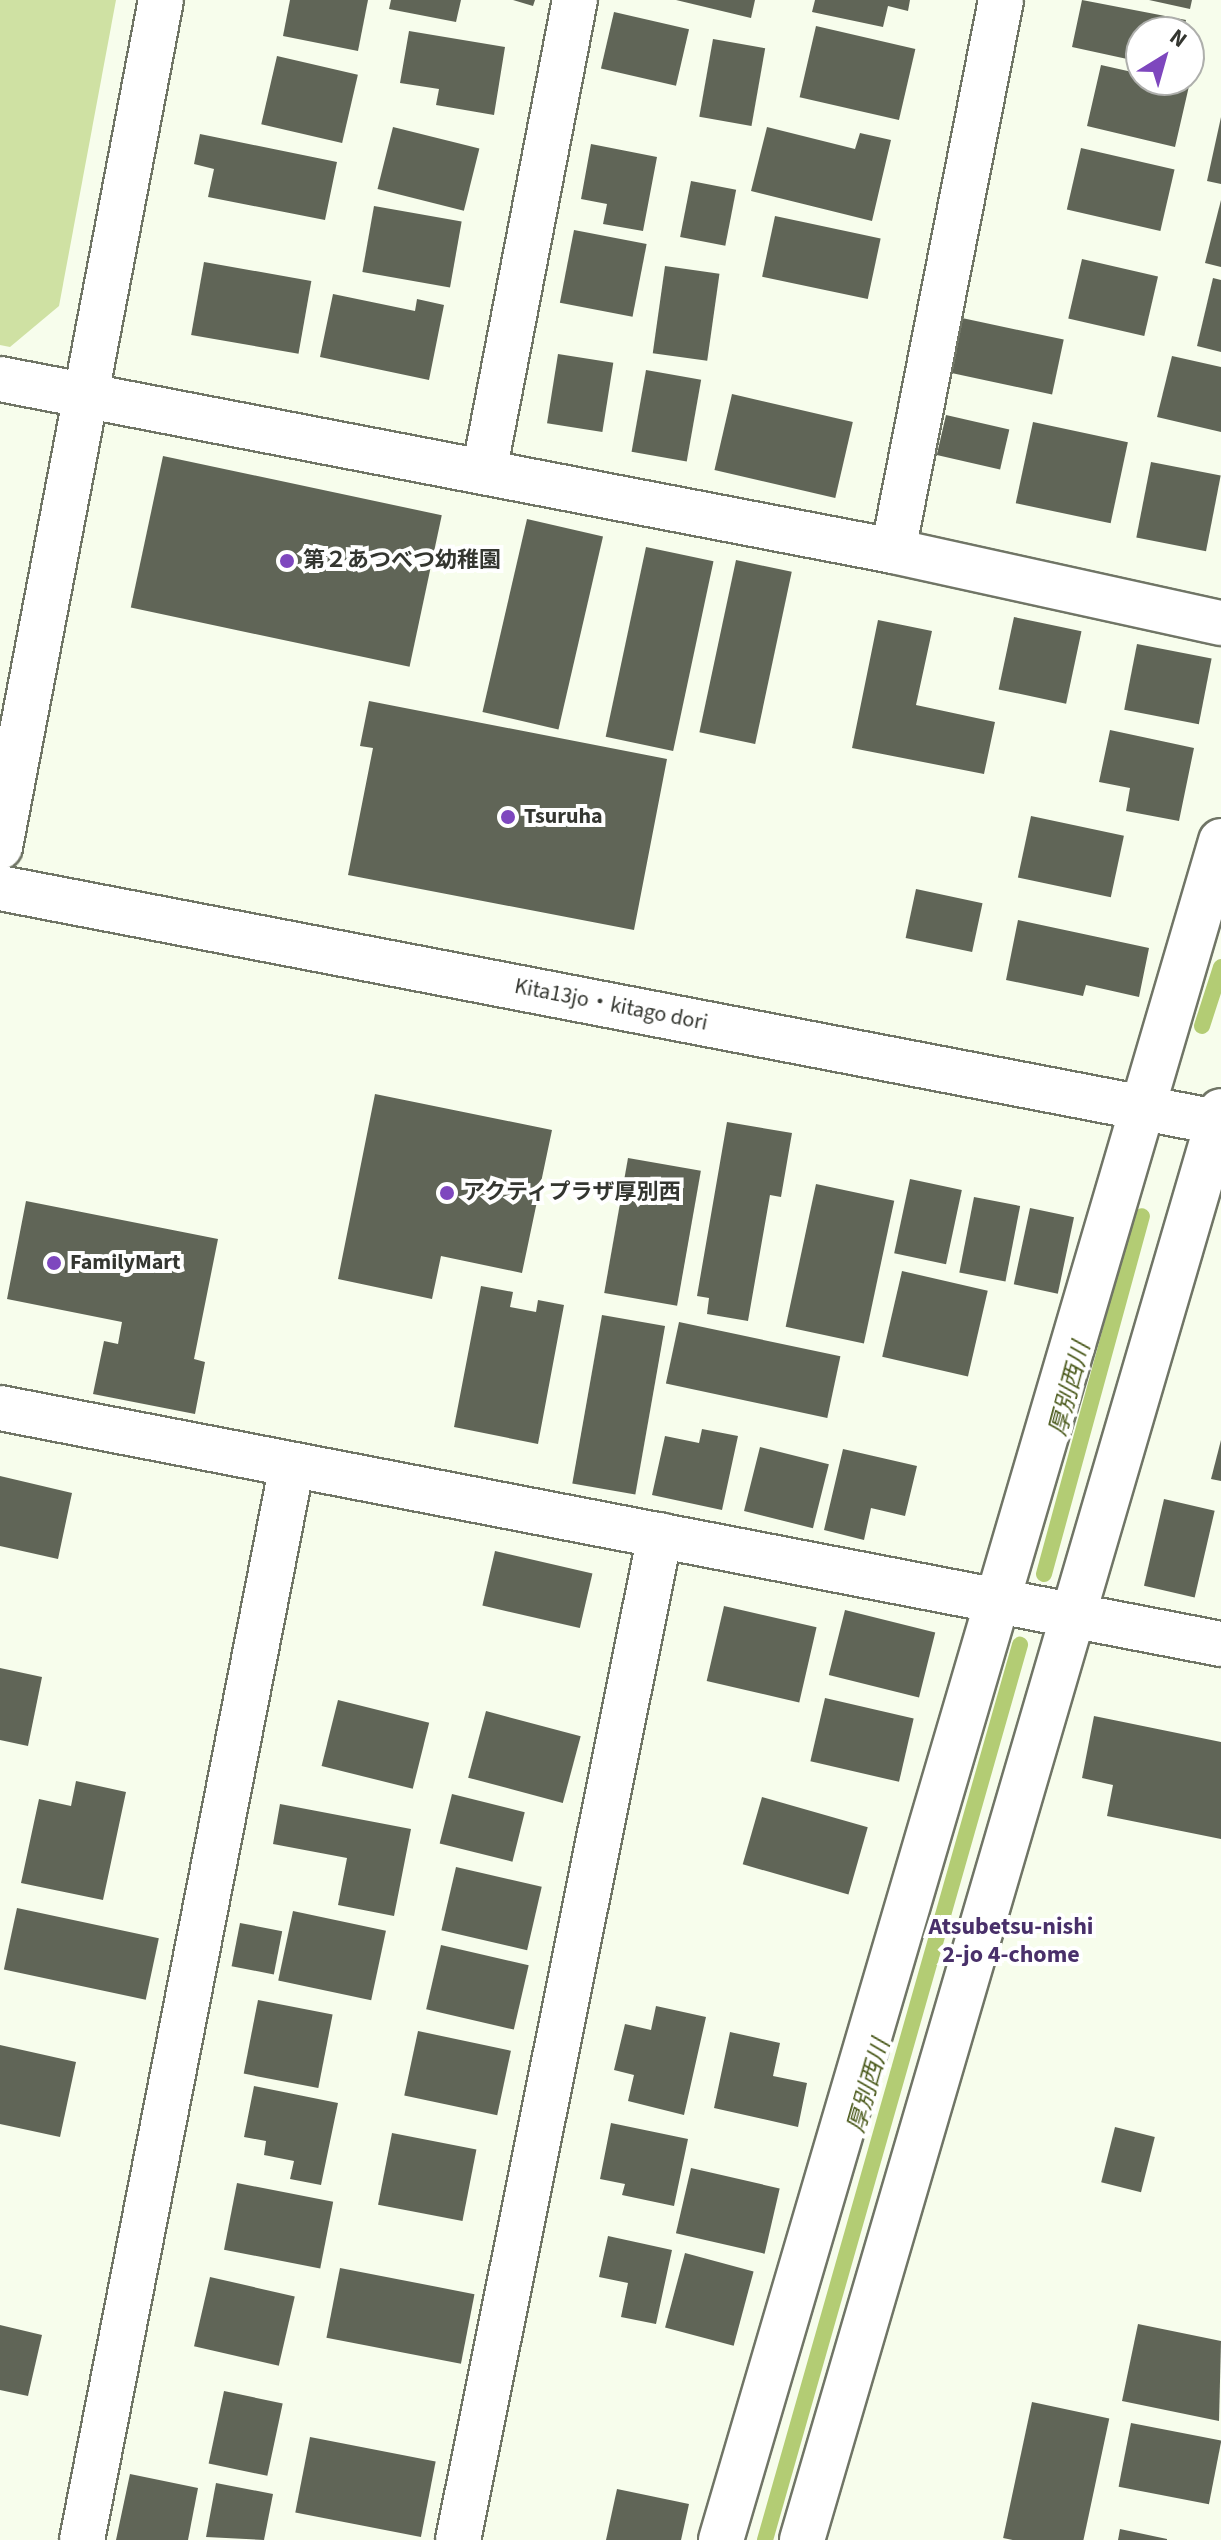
<!DOCTYPE html>
<html>
<head>
<meta charset="utf-8">
<style>
	body { margin:0 }
	#map { position:relative; width:1221px; height:2540px; overflow:hidden; background:#f7fdec; font-family:"Source Sans 3","Noto Sans JP",sans-serif }
	div>[style] { position:absolute }
	.green>* { inset:0; background:#cfe1a3 }
	.stream>* { height:16px; margin:-8px; padding:0 8px; transform-origin:8px; border-radius:8px; background:#b3cc74 }
	.building>* { inset:0; background:#606557; transform-origin:0 0 }
	.roads { filter:drop-shadow(2px 0 #707566) drop-shadow(-2px 0 #707566) drop-shadow(0 2px #707566) drop-shadow(0 -2px #707566) }
	.minor>* { height:44px; margin:-22px; padding:0 22px; transform-origin:22px; border-radius:22px; background:#fff }
	.secondary>* { height:44px; margin:-22px; padding:0 22px; transform-origin:22px; border-radius:22px; background:#fff }
	.dots>* { width:22px; height:22px; translate:-50% -50%; box-sizing:border-box; border:4px solid #fff; border-radius:50% }
	span { translate:-50% -50%; white-space:nowrap; text-align:center; line-height:1.15; -webkit-text-stroke:8px #fff; paint-order:stroke }
	.poi-label { font-size:22px; color:#343630; font-weight:700 }
	.left { translate:0 -50%; text-align:left }
	.street-label { font-size:22px; color:#343630 }
	.water-label { font-size:24px; color:#4b5a1c; font-style:italic }
	.neighbourhood-label { font-size:24px; color:#49306a; font-weight:700 }
	.north { position:absolute; left:1125px; top:16px; width:80px; height:80px; box-sizing:border-box; background:#fff; border:2px solid #aeafac; border-radius:50%; rotate:37deg; font-size:22px; font-weight:700; line-height:32px; text-align:center; color:#343630 }
	.north::after { content:''; display:block; margin:auto; width:28px; height:36px; background:#7e47be; clip-path:polygon(50% 0,100% 100%,50% 72%,0 100%) }
</style>
</head>
<body>
<div id="map">
	<div class="green">
		<div style="clip-path:polygon(0 0,116px 0,59px 306px,10px 347px,0 345px)"></div>
	</div>
	<div class="stream">
		<div style="left:1202px;top:1026px;width:62px;rotate:-72.1deg"></div>
		<div style="left:1044px;top:1574px;width:371px;rotate:-74.7deg"></div>
		<div style="left:765px;top:2540px;width:931px;rotate:-74.1deg"></div>
	</div>
	<div class="building">
		<div style="clip-path:polygon(290px 0,368px 0,358px 51px,283px 36px)"></div>
		<div style="clip-path:polygon(391px 0,461px 0,456px 22px,389px 9px)"></div>
		<div style="clip-path:polygon(513px 0,535px 0,533px 6px)"></div>
		<div style="clip-path:polygon(676px 0,755px 0,751px 18px)"></div>
		<div style="clip-path:polygon(815px 0,910px 0,908px 11px,888px 6px,883px 27px,812px 12px)"></div>
		<div style="clip-path:polygon(1082px 0,1186px 20px,1183px 32px,1141px 32px,1141px 62px,1072px 47px)"></div>
		<div style="clip-path:polygon(1149px 0,1192px 0,1190px 9px)"></div>
		<div style="left:614px;top:12px;width:77px;height:58px;rotate:13deg"></div>
		<div style="left:816px;top:26px;width:102px;height:73px;rotate:13deg"></div>
		<div style="clip-path:polygon(409px 31px,505px 47px,494px 115px,436px 105px,439px 89px,400px 83px)"></div>
		<div style="left:713px;top:39px;width:53px;height:79px;rotate:10deg"></div>
		<div style="left:277px;top:56px;width:83px;height:70px;rotate:13deg"></div>
		<div style="clip-path:polygon(1101px 65px,1141px 74px,1141px 80px,1189px 86px,1175px 147px,1087px 126px)"></div>
		<div style="clip-path:polygon(1221px 117px,1221px 184px,1207px 181px)"></div>
		<div style="left:393px;top:127px;width:89px;height:64px;rotate:14deg"></div>
		<div style="clip-path:polygon(767px 127px,855px 149px,860px 133px,891px 140px,872px 221px,751px 191px)"></div>
		<div style="clip-path:polygon(200px 134px,337px 162px,325px 220px,208px 197px,214px 169px,194px 164px)"></div>
		<div style="clip-path:polygon(591px 144px,657px 157px,643px 231px,603px 224px,607px 204px,581px 199px)"></div>
		<div style="left:1081px;top:148px;width:96px;height:63px;rotate:13deg"></div>
		<div style="left:691px;top:181px;width:46px;height:57px;rotate:11deg"></div>
		<div style="clip-path:polygon(1221px 200px,1221px 267px,1205px 263px)"></div>
		<div style="left:374px;top:206px;width:89px;height:67px;rotate:10deg"></div>
		<div style="left:775px;top:216px;width:108px;height:62px;rotate:12deg"></div>
		<div style="left:574px;top:230px;width:74px;height:74px;rotate:11deg"></div>
		<div style="left:1082px;top:259px;width:78px;height:61px;rotate:13deg"></div>
		<div style="left:204px;top:262px;width:109px;height:74px;rotate:10deg"></div>
		<div style="left:665px;top:266px;width:55px;height:88px;rotate:8deg"></div>
		<div style="clip-path:polygon(1213px 278px,1221px 280px,1221px 352px,1197px 346px)"></div>
		<div style="clip-path:polygon(333px 294px,415px 311px,417px 299px,444px 305px,429px 380px,320px 357px)"></div>
		<div style="left:962px;top:318px;width:104px;height:56px;rotate:12deg"></div>
		<div style="left:558px;top:354px;width:56px;height:70px;rotate:9deg"></div>
		<div style="clip-path:polygon(1172px 356px,1221px 367px,1221px 432px,1157px 417px)"></div>
		<div style="left:646px;top:370px;width:56px;height:83px;rotate:10deg"></div>
		<div style="left:732px;top:394px;width:124px;height:78px;rotate:13deg"></div>
		<div style="left:946px;top:415px;width:65px;height:41px;rotate:13deg"></div>
		<div style="left:1033px;top:422px;width:97px;height:83px;rotate:12deg"></div>
		<div style="left:163px;top:456px;width:285px;height:155px;rotate:12deg"></div>
		<div style="left:1151px;top:462px;width:71px;height:77px;rotate:11deg"></div>
		<div style="left:527px;top:519px;width:78px;height:198px;rotate:13deg"></div>
		<div style="left:646px;top:547px;width:69px;height:194px;rotate:12deg"></div>
		<div style="left:736px;top:560px;width:57px;height:176px;rotate:12deg"></div>
		<div style="left:1014px;top:617px;width:69px;height:74px;rotate:12deg"></div>
		<div style="clip-path:polygon(878px 620px,932px 631px,916px 705px,995px 722px,984px 774px,852px 748px)"></div>
		<div style="left:1137px;top:644px;width:76px;height:67px;rotate:11deg"></div>
		<div style="clip-path:polygon(369px 701px,667px 759px,634px 930px,348px 875px,373px 748px,360px 746px)"></div>
		<div style="clip-path:polygon(1110px 730px,1194px 748px,1179px 821px,1126px 811px,1130px 788px,1099px 782px)"></div>
		<div style="left:1031px;top:816px;width:95px;height:63px;rotate:12deg"></div>
		<div style="left:916px;top:889px;width:68px;height:50px;rotate:12deg"></div>
		<div style="clip-path:polygon(1018px 920px,1149px 948px,1139px 997px,1086px 985px,1083px 996px,1006px 980px)"></div>
		<div style="clip-path:polygon(375px 1094px,552px 1130px,522px 1273px,441px 1256px,432px 1299px,338px 1279px)"></div>
		<div style="clip-path:polygon(727px 1122px,792px 1133px,781px 1197px,770px 1195px,748px 1321px,707px 1314px,709px 1298px,697px 1296px)"></div>
		<div style="left:628px;top:1158px;width:74px;height:137px;rotate:10deg"></div>
		<div style="left:910px;top:1179px;width:53px;height:76px;rotate:12deg"></div>
		<div style="left:816px;top:1184px;width:80px;height:146px;rotate:12deg"></div>
		<div style="left:974px;top:1197px;width:47px;height:77px;rotate:11deg"></div>
		<div style="clip-path:polygon(26px 1201px,218px 1239px,194px 1359px,205px 1362px,195px 1414px,93px 1394px,104px 1341px,118px 1344px,122px 1322px,7px 1299px)"></div>
		<div style="left:1030px;top:1208px;width:45px;height:78px;rotate:12deg"></div>
		<div style="left:902px;top:1271px;width:88px;height:88px;rotate:13deg"></div>
		<div style="clip-path:polygon(481px 1286px,513px 1292px,510px 1307px,536px 1312px,538px 1300px,564px 1305px,538px 1444px,454px 1427px)"></div>
		<div style="left:602px;top:1315px;width:64px;height:171px;rotate:10deg"></div>
		<div style="left:679px;top:1322px;width:165px;height:63px;rotate:12deg"></div>
		<div style="clip-path:polygon(702px 1429px,738px 1436px,722px 1510px,652px 1495px,665px 1436px,699px 1443px)"></div>
		<div style="clip-path:polygon(1221px 1440px,1221px 1481px,1211px 1479px)"></div>
		<div style="left:760px;top:1447px;width:71px;height:66px;rotate:14deg"></div>
		<div style="clip-path:polygon(843px 1449px,917px 1466px,905px 1516px,871px 1508px,864px 1540px,824px 1530px)"></div>
		<div style="clip-path:polygon(0 1476px,72px 1493px,58px 1559px,0 1546px)"></div>
		<div style="left:1164px;top:1499px;width:52px;height:89px;rotate:13deg"></div>
		<div style="left:495px;top:1551px;width:100px;height:56px;rotate:13deg"></div>
		<div style="left:724px;top:1606px;width:95px;height:77px;rotate:13deg"></div>
		<div style="left:845px;top:1610px;width:93px;height:67px;rotate:14deg"></div>
		<div style="clip-path:polygon(0 1668px,42px 1677px,28px 1746px,0 1740px)"></div>
		<div style="left:825px;top:1698px;width:91px;height:65px;rotate:13deg"></div>
		<div style="left:338px;top:1700px;width:94px;height:68px;rotate:14deg"></div>
		<div style="left:486px;top:1711px;width:98px;height:69px;rotate:15deg"></div>
		<div style="clip-path:polygon(1094px 1716px,1221px 1742px,1221px 1839px,1107px 1816px,1113px 1785px,1082px 1778px)"></div>
		<div style="clip-path:polygon(76px 1781px,126px 1792px,103px 1900px,21px 1883px,39px 1799px,71px 1806px)"></div>
		<div style="left:452px;top:1794px;width:75px;height:51px;rotate:14deg"></div>
		<div style="left:762px;top:1797px;width:110px;height:70px;rotate:16deg"></div>
		<div style="clip-path:polygon(280px 1804px,411px 1829px,394px 1916px,338px 1905px,347px 1858px,273px 1844px)"></div>
		<div style="left:456px;top:1867px;width:88px;height:65px;rotate:13deg"></div>
		<div style="left:17px;top:1908px;width:145px;height:63px;rotate:12deg"></div>
		<div style="left:293px;top:1911px;width:95px;height:71px;rotate:12deg"></div>
		<div style="left:240px;top:1923px;width:43px;height:44px;rotate:11deg"></div>
		<div style="left:441px;top:1945px;width:90px;height:66px;rotate:13deg"></div>
		<div style="left:258px;top:2000px;width:76px;height:75px;rotate:11deg"></div>
		<div style="clip-path:polygon(656px 2006px,706px 2017px,684px 2115px,628px 2101px,634px 2075px,614px 2070px,625px 2024px,651px 2030px)"></div>
		<div style="left:418px;top:2031px;width:95px;height:66px;rotate:12deg"></div>
		<div style="clip-path:polygon(730px 2032px,780px 2043px,773px 2076px,807px 2083px,798px 2127px,714px 2108px)"></div>
		<div style="clip-path:polygon(0 2045px,76px 2062px,60px 2137px,0 2124px)"></div>
		<div style="clip-path:polygon(254px 2086px,338px 2103px,321px 2185px,290px 2179px,294px 2161px,264px 2155px,266px 2141px,244px 2137px)"></div>
		<div style="clip-path:polygon(611px 2123px,688px 2139px,674px 2206px,622px 2195px,625px 2184px,600px 2179px)"></div>
		<div style="left:1115px;top:2127px;width:41px;height:57px;rotate:14deg"></div>
		<div style="left:392px;top:2133px;width:86px;height:73px;rotate:11deg"></div>
		<div style="left:691px;top:2168px;width:91px;height:67px;rotate:13deg"></div>
		<div style="left:237px;top:2183px;width:98px;height:68px;rotate:11deg"></div>
		<div style="clip-path:polygon(608px 2236px,672px 2250px,656px 2324px,621px 2317px,628px 2283px,599px 2277px)"></div>
		<div style="left:685px;top:2253px;width:71px;height:77px;rotate:15deg"></div>
		<div style="left:340px;top:2268px;width:137px;height:71px;rotate:11deg"></div>
		<div style="left:210px;top:2277px;width:87px;height:71px;rotate:13deg"></div>
		<div style="clip-path:polygon(1138px 2324px,1221px 2341px,1219px 2421px,1122px 2401px)"></div>
		<div style="clip-path:polygon(0 2325px,42px 2335px,28px 2396px,0 2390px)"></div>
		<div style="left:224px;top:2391px;width:60px;height:74px;rotate:12deg"></div>
		<div style="left:1032px;top:2402px;width:79px;height:139px;rotate:12deg"></div>
		<div style="left:1131px;top:2423px;width:92px;height:65px;rotate:11deg"></div>
		<div style="left:310px;top:2437px;width:128px;height:77px;rotate:11deg"></div>
		<div style="clip-path:polygon(130px 2474px,198px 2488px,188px 2540px,116px 2540px)"></div>
		<div style="clip-path:polygon(216px 2483px,273px 2494px,264px 2540px,206px 2537px)"></div>
		<div style="clip-path:polygon(617px 2489px,689px 2504px,681px 2540px,606px 2540px)"></div>
		<div style="clip-path:polygon(1120px 2529px,1167px 2539px,1167px 2540px,1118px 2540px)"></div>
	</div>
	<div class="roads">
		<div class="minor">
			<div style="left:0;top:379px;width:909px;rotate:10.9deg"></div>
			<div style="left:893px;top:551px;width:336px;rotate:12.4deg"></div>
			<div style="left:484px;top:472px;width:481px;rotate:-79.1deg"></div>
			<div style="left:893px;top:551px;width:561px;rotate:-78.91deg"></div>
			<div style="left:0;top:847px;width:862px;rotate:-79.24deg"></div>
			<div style="left:0;top:1408px;width:1244px;rotate:10.94deg"></div>
			<div style="left:82px;top:2540px;width:1095px;rotate:-78.95deg"></div>
			<div style="left:458px;top:2540px;width:1025px;rotate:-78.64deg"></div>
			<div style="left:721px;top:2540px;width:1771px;rotate:-73.6deg"></div>
			<div style="left:802px;top:2540px;width:1489px;rotate:-73.66deg"></div>
		</div>
		<div class="secondary">
			<div style="left:0;top:888px;width:1243px;rotate:10.89deg"></div>
		</div>
	</div>
	<div class="dots">
		<div style="left:287px;top:561px;background:#7e47be"></div>
		<div style="left:508px;top:817px;background:#7e47be"></div>
		<div style="left:447px;top:1193px;background:#7e47be"></div>
		<div style="left:54px;top:1263px;background:#7e47be"></div>
	</div>
	<div class="poi-label">
		<span class="left" style="left:303px;top:561px">第２あつべつ幼稚園</span>
		<span class="left" style="left:524px;top:817px">Tsuruha</span>
		<span class="left" style="left:463px;top:1193px">アクティプラザ厚別西</span>
		<span class="left" style="left:70px;top:1263px">FamilyMart</span>
	</div>
	<div class="street-label">
		<span style="left:611px;top:1005px;rotate:11deg">Kita13jo・kitago dori</span>
	</div>
	<div class="water-label">
		<span style="left:1070px;top:1389px;rotate:-75deg">厚別西川</span>
		<span style="left:869px;top:2086px;rotate:-74deg">厚別西川</span>
	</div>
	<div class="neighbourhood-label">
		<span style="left:1011px;top:1941px">Atsubetsu-nishi<br>2-jo 4-chome</span>
	</div>
	<div class="north">N</div>
</div>
</body>
</html>
